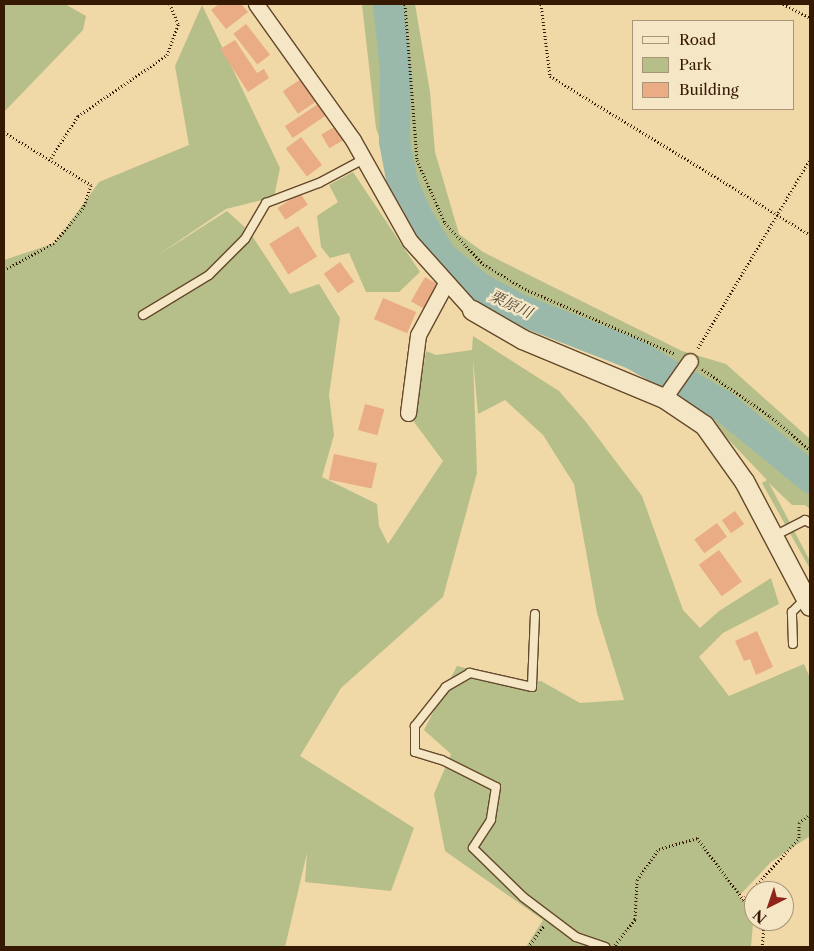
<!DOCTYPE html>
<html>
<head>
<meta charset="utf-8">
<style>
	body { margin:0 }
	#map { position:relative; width:814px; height:951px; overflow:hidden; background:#f0d8a7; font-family:"Libre Caslon Text","Noto Serif JP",serif }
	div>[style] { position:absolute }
	.green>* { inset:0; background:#b6bf8a }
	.river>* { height:31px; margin:-15.5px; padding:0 15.5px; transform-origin:15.5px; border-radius:15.5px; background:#9ab9ab }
	.building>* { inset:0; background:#e9ac85; transform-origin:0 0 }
	.path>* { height:3px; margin-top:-1.5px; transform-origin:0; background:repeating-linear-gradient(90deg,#361902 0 1px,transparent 0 3.5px) }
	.roads { filter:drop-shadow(1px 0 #64492b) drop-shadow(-1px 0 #64492b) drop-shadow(0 1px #64492b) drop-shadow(0 -1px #64492b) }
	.service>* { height:8px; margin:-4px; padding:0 4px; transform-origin:4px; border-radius:4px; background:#f5e6c6 }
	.minor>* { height:15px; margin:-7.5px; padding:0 7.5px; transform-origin:7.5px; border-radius:7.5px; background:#f5e6c6 }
	.tertiary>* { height:19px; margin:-9.5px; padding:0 9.5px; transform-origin:9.5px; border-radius:9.5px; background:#f5e6c6 }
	span { translate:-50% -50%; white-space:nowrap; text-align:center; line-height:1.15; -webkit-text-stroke:4.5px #f5e6c6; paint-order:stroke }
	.water-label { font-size:15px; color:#544935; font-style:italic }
	.frame { position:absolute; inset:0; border:5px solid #361902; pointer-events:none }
	.legend { position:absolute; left:632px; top:20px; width:162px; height:90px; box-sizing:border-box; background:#f5e6c6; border:1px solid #a99478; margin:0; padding:6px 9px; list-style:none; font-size:15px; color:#361902 }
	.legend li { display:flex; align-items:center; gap:10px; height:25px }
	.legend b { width:25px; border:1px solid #a99478 }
	.north { position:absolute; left:744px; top:881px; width:50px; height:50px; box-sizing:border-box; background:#f5e6c6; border:1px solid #a99478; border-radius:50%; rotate:221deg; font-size:14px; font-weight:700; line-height:20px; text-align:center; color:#361902 }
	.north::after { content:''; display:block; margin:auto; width:18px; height:22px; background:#8f2418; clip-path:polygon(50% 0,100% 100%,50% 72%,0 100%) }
</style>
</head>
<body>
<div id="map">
	<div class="green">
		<div style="clip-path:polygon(4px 4px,65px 4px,86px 16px,83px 30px,4px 112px)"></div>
		<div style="clip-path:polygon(362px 4px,415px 4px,430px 92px,435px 152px,459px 234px,483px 252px,682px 351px,726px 364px,810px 439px,810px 509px,805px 505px,792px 505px,769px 483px,810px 561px,810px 569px,762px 483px,767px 480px,698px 408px,627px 367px,510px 319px,458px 286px,432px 257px,410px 227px,376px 128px)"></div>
		<div style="clip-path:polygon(202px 5px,280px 168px,274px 197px,226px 209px,155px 257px,227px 211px,249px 231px,290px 294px,319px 284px,340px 318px,329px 395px,334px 435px,322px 477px,377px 504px,379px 526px,388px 544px,443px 461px,414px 422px,426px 351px,436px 355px,472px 350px,473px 336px,559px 391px,586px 422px,642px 496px,683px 610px,700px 628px,719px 611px,771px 578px,779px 604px,723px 633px,699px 657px,729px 696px,804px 664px,810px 678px,810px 836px,771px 862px,739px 896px,754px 911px,751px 947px,526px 947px,543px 920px,445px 851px,434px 794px,451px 754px,424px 730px,457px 666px,527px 683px,541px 681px,580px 703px,624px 700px,597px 613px,574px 484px,543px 435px,505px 400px,478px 414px,473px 359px,477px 473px,443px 597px,341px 688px,300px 756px,414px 828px,391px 891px,305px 882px,307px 853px,285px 947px,4px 947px,4px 260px,55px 243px,99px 182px,189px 145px,175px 66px)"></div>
		<div style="clip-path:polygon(353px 172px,420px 272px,399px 292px,366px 292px,349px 253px,330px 258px,321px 247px,317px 216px,338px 202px,329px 185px)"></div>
	</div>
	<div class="river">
		<div style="left:388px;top:4px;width:66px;rotate:83.9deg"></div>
		<div style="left:395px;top:70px;width:71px;rotate:90.8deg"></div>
		<div style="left:394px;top:141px;width:43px;rotate:79.2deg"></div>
		<div style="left:402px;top:183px;width:39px;rotate:66deg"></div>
		<div style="left:418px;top:219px;width:44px;rotate:58.1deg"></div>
		<div style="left:441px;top:256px;width:50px;rotate:40.1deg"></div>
		<div style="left:479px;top:288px;width:45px;rotate:27.7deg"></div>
		<div style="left:519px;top:309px;width:123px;rotate:21.4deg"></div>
		<div style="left:634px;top:354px;width:102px;rotate:30.1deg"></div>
		<div style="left:722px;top:405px;width:114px;rotate:39.3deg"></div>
	</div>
	<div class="building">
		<div style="clip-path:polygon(219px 4px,241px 4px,248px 12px,226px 29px,211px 10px)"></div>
		<div style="left:246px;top:24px;width:39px;height:16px;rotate:52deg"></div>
		<div style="clip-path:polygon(235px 40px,257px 73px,264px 69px,269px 78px,248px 92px,220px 49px)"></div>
		<div style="left:301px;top:79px;width:27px;height:22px;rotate:56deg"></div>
		<div style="left:318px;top:104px;width:14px;height:40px;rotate:56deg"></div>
		<div style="left:336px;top:126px;width:16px;height:17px;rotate:60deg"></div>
		<div style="left:301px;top:137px;width:35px;height:19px;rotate:53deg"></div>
		<div style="left:300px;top:193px;width:14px;height:27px;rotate:56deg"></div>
		<div style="left:298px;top:226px;width:36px;height:34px;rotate:58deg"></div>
		<div style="left:340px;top:262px;width:24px;height:20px;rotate:54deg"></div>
		<div style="left:425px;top:277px;width:16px;height:28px;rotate:30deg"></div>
		<div style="left:383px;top:298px;width:36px;height:23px;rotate:23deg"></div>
		<div style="left:365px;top:404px;width:20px;height:27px;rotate:15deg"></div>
		<div style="left:334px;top:454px;width:44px;height:26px;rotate:12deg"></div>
		<div style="left:735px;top:511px;width:16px;height:16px;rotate:55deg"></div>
		<div style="left:717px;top:523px;width:17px;height:28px;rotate:54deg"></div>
		<div style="left:719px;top:550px;width:39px;height:25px;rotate:54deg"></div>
		<div style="clip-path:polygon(757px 631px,773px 667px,756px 675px,750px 659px,744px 661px,735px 641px)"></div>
	</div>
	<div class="path">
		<div style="left:405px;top:4px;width:156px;rotate:85.6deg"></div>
		<div style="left:417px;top:160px;width:69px;rotate:66deg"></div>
		<div style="left:445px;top:223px;width:56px;rotate:47.2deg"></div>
		<div style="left:483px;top:264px;width:49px;rotate:30.8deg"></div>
		<div style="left:525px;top:289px;width:163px;rotate:23.4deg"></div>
		<div style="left:541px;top:4px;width:73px;rotate:82.9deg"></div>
		<div style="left:550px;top:76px;width:305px;rotate:31.4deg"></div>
		<div style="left:783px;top:4px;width:30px;rotate:27deg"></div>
		<div style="left:4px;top:132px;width:102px;rotate:31.3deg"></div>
		<div style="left:91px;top:185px;width:24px;rotate:109deg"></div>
		<div style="left:83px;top:208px;width:45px;rotate:129.6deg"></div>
		<div style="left:54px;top:243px;width:57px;rotate:151.6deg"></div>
		<div style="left:51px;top:158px;width:50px;rotate:-57.3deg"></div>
		<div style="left:78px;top:116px;width:108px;rotate:-34.4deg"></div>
		<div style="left:167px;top:55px;width:33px;rotate:-70deg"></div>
		<div style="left:178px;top:24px;width:22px;rotate:-112deg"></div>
		<div style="left:698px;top:348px;width:220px;rotate:-59.3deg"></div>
		<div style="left:702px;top:369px;width:83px;rotate:34.7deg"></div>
		<div style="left:770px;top:416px;width:52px;rotate:40.4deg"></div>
		<div style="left:743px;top:900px;width:84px;rotate:-47.9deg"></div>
		<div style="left:799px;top:838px;width:15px;rotate:-90deg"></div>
		<div style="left:799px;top:823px;width:14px;rotate:-39deg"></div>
		<div style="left:760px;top:921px;width:6px;rotate:51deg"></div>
		<div style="left:764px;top:926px;width:21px;rotate:95deg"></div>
		<div style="left:615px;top:945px;width:33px;rotate:-52deg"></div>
		<div style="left:635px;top:919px;width:39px;rotate:-87deg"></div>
		<div style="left:637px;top:880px;width:38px;rotate:-55deg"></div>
		<div style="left:659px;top:849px;width:40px;rotate:-16deg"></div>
		<div style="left:697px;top:838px;width:95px;rotate:53.1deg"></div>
		<div style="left:528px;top:947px;width:26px;rotate:-53deg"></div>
	</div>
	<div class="roads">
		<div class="service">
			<div style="left:143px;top:315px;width:77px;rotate:-31.2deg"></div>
			<div style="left:209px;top:275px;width:51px;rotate:-45deg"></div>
			<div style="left:245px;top:239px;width:42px;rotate:-59.7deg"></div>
			<div style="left:266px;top:203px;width:57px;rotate:-20.7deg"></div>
			<div style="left:319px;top:183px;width:51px;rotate:-28.1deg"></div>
			<div style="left:774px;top:536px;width:35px;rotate:-27deg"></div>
			<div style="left:805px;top:520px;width:6px;rotate:31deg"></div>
			<div style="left:535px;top:614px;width:73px;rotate:92.4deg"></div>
			<div style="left:532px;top:687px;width:64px;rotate:-167.3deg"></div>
			<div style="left:470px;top:673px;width:28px;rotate:150deg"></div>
			<div style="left:446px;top:687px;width:50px;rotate:128.5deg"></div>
			<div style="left:415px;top:726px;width:26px;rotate:90deg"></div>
			<div style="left:415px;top:752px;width:28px;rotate:17deg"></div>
			<div style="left:442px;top:760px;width:60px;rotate:26.6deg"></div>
			<div style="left:496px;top:787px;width:33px;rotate:99deg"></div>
			<div style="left:491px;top:820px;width:33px;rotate:123deg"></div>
			<div style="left:473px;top:848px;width:70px;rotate:44.4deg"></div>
			<div style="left:523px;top:897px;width:66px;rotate:37deg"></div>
			<div style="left:576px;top:937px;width:31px;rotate:19deg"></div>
			<div style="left:793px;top:644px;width:32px;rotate:-92deg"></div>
			<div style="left:792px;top:612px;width:18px;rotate:-45deg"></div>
		</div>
		<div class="minor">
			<div style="left:256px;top:4px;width:167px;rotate:54.5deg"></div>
			<div style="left:353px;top:140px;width:116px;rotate:60.6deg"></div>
			<div style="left:410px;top:241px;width:93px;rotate:48.1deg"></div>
			<div style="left:664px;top:398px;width:45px;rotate:-54.9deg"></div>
			<div style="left:408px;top:413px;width:79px;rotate:-82.7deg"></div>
			<div style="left:418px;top:335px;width:59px;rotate:-61.7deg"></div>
		</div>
		<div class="tertiary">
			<div style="left:472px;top:310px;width:58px;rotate:30.1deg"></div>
			<div style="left:522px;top:339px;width:154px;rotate:22.6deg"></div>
			<div style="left:664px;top:398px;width:48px;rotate:34deg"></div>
			<div style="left:704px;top:425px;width:69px;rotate:54.5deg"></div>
			<div style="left:744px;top:481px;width:141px;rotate:62.2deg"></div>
		</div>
	</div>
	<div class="water-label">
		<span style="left:511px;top:304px;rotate:25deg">栗原川</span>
	</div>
	<div class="frame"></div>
	<ul class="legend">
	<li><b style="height:6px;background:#f5e6c6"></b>Road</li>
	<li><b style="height:14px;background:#b6bf8a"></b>Park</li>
	<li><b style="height:14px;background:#e9ac85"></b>Building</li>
	</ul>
	<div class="north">N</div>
</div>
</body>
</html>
